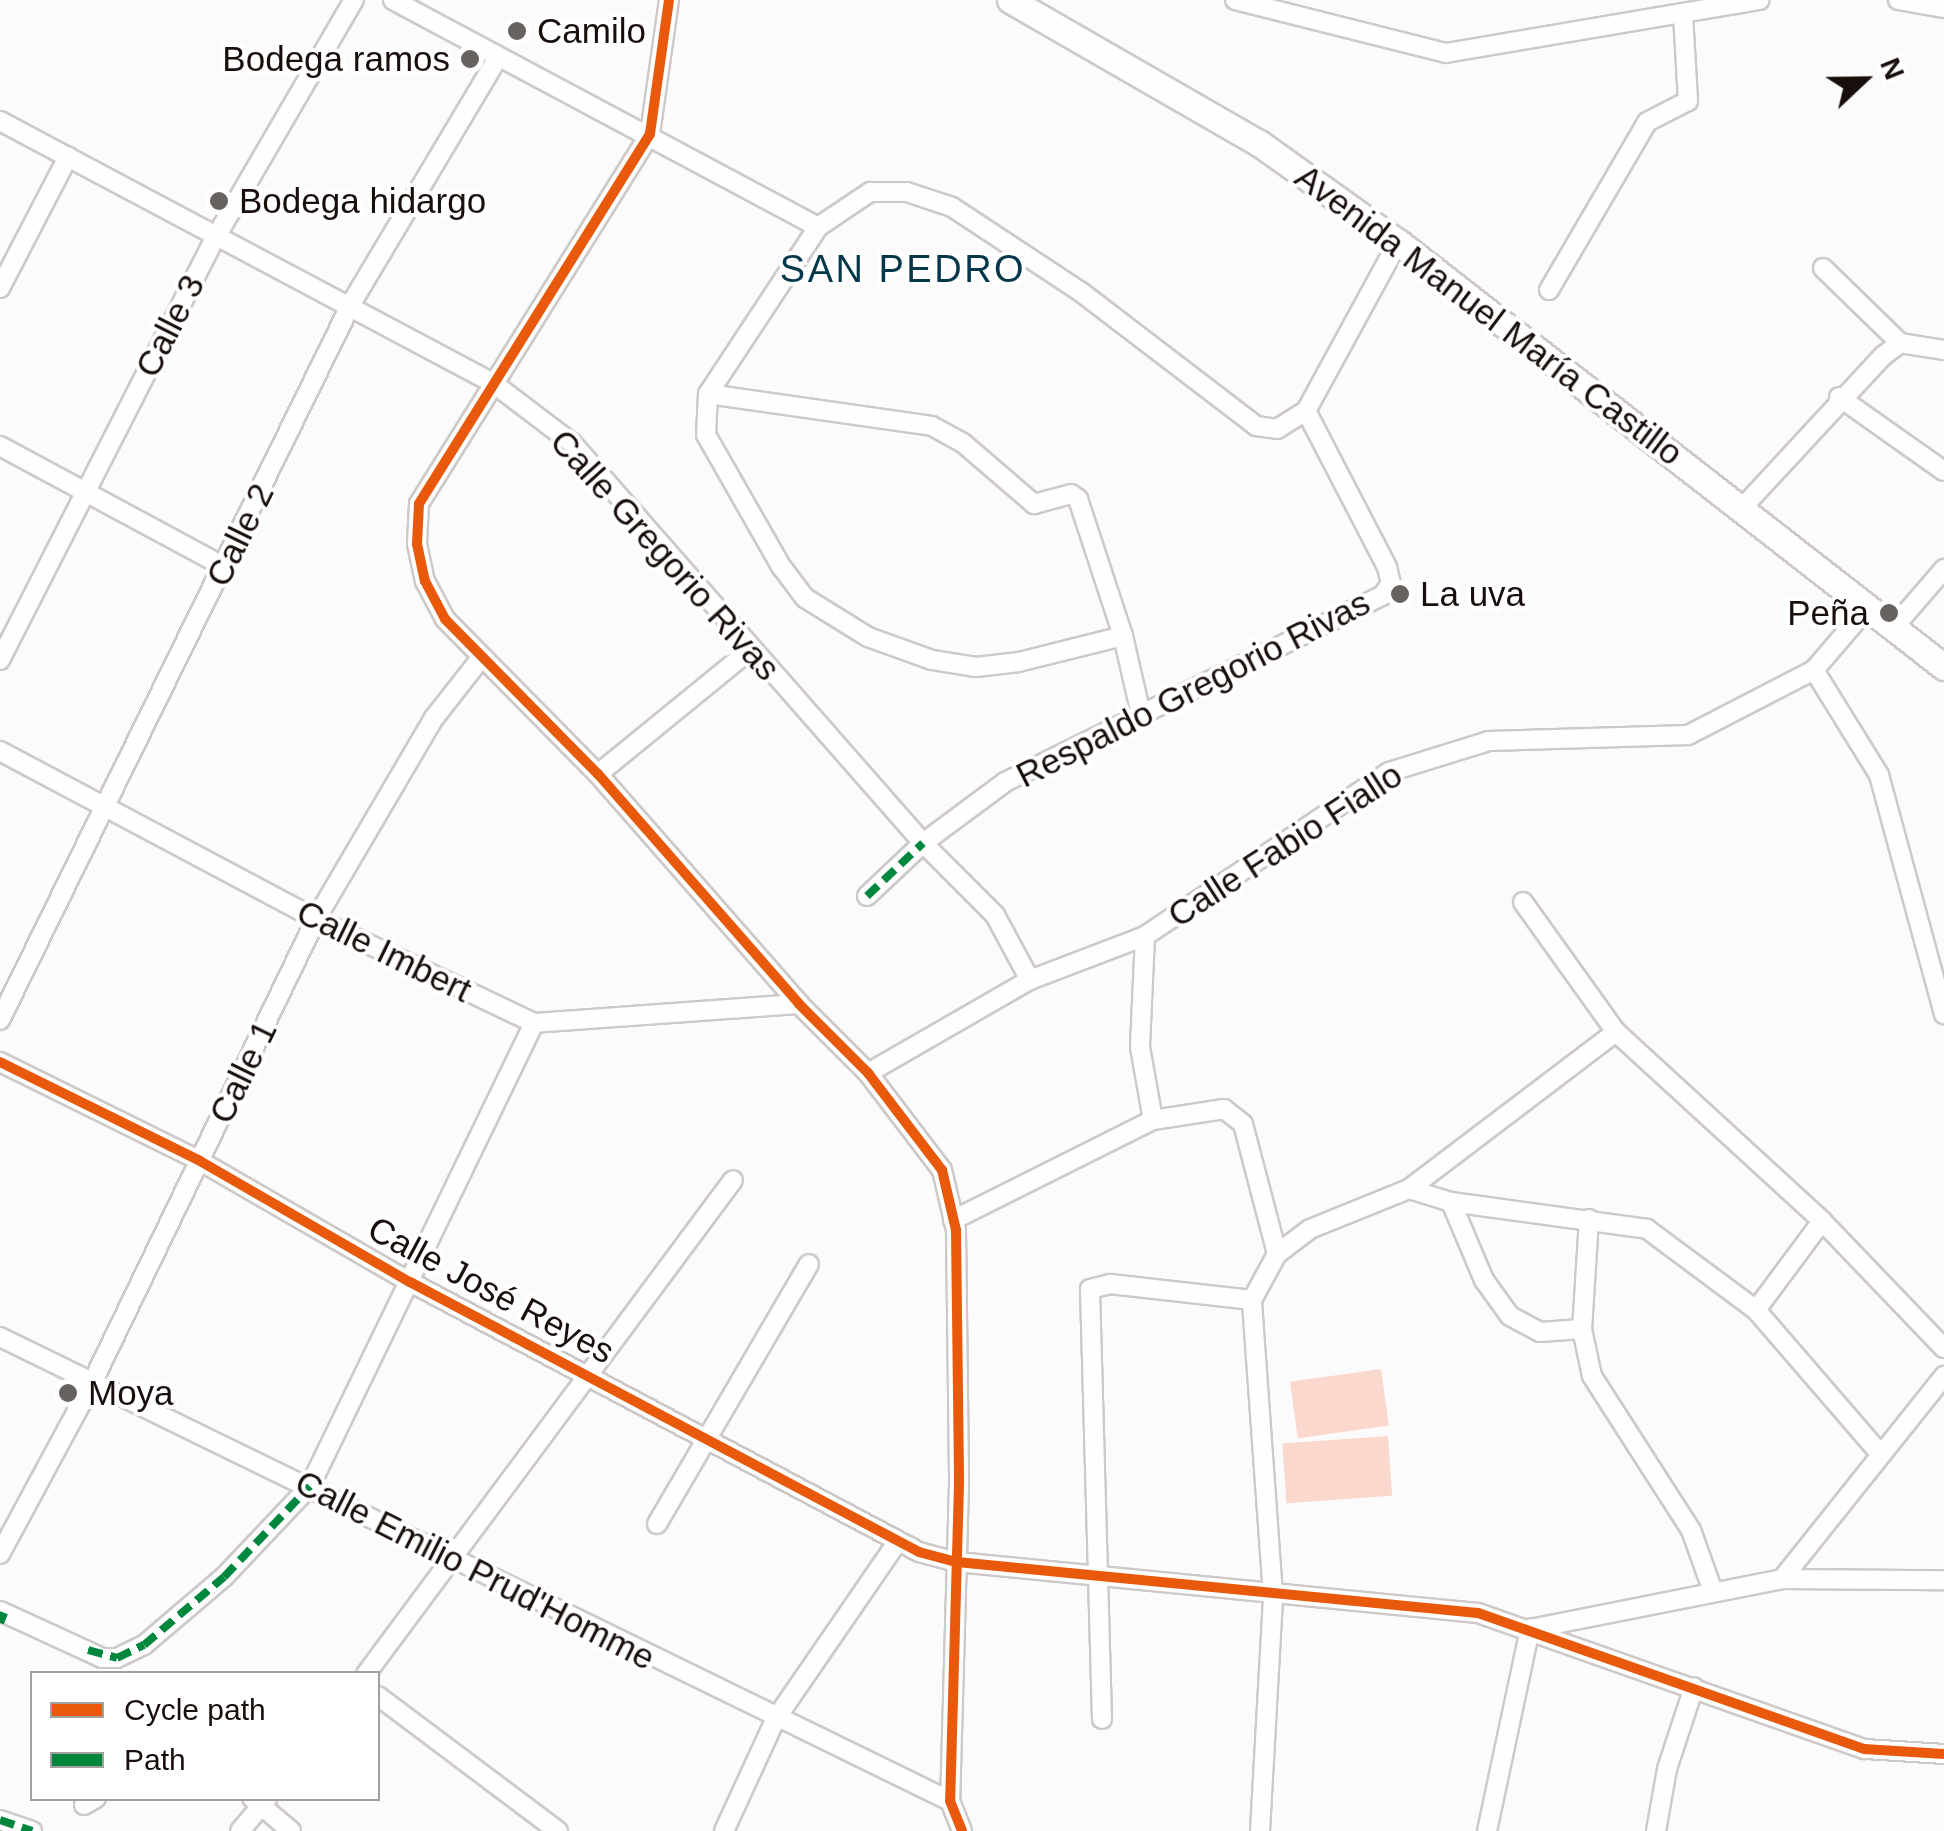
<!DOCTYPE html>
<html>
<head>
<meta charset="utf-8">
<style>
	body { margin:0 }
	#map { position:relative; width:1944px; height:1831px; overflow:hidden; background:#fbfbfb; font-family:Helvetica,sans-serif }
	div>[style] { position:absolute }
	.green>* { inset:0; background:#fbd8ce; transform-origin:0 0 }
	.roads { filter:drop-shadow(2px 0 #cec9c8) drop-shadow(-2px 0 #cec9c8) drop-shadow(0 2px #cec9c8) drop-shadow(0 -2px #cec9c8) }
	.street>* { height:18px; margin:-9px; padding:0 9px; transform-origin:9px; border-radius:9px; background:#fefefe }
	.secondary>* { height:25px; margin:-12.5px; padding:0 12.5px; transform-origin:12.5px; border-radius:12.5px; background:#fefefe }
	.quiet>* { height:8px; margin-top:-4px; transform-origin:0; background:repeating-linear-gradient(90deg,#00873e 0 15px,transparent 0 23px) }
	.cycleway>* { height:10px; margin:-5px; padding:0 5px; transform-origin:5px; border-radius:5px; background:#e8590c }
	.dots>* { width:28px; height:28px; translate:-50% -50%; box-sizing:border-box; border:5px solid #fff; border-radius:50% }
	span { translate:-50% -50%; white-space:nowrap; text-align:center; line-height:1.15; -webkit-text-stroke:8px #fff; paint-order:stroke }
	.poi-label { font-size:35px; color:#180f0c }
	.left { translate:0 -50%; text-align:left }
	.right { translate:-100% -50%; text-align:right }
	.street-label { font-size:35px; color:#180f0c }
	.neighbourhood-label { font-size:38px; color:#03374a; letter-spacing:2.5px }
	.legend { position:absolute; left:30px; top:1671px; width:350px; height:130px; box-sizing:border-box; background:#fff; border:2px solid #a39f9e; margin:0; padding:12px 18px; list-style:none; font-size:30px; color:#180f0c }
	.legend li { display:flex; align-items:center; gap:20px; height:50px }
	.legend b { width:50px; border:2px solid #a39f9e }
	.north { position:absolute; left:1814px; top:30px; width:100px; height:100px; -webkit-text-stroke:8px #fff; paint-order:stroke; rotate:68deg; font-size:28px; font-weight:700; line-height:40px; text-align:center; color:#180f0c }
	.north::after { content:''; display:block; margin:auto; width:35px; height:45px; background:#180f0c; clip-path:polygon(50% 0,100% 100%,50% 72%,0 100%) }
</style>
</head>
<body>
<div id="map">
	<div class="green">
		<div style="left:1381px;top:1369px;width:57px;height:92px;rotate:82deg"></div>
		<div style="left:1388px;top:1436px;width:60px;height:106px;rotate:86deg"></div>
	</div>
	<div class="roads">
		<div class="street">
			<div style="left:393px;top:0;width:482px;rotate:28.1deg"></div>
			<div style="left:669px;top:0;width:135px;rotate:98.1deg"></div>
			<div style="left:650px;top:134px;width:436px;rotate:122deg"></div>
			<div style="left:419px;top:504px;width:40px;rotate:92.9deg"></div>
			<div style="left:417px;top:544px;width:38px;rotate:78deg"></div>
			<div style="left:425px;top:581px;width:43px;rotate:62.2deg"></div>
			<div style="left:445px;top:619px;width:218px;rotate:45.4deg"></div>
			<div style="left:598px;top:774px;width:305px;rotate:48.8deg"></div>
			<div style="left:799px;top:1004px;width:98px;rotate:45deg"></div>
			<div style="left:868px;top:1073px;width:122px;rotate:52.7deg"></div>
			<div style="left:942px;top:1170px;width:62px;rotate:76.9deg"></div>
			<div style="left:956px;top:1230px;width:254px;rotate:89.3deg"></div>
			<div style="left:959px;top:1484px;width:317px;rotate:91.6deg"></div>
			<div style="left:950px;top:1801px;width:32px;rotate:68deg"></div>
			<div style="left:1235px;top:0;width:218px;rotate:14.1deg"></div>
			<div style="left:1446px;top:53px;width:318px;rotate:-9.6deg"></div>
			<div style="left:1898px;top:0;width:47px;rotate:9.9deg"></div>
			<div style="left:0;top:121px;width:558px;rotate:27.99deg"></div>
			<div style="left:493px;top:383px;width:99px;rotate:37.2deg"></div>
			<div style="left:572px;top:443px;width:532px;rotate:48.73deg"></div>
			<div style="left:923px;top:843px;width:102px;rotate:45deg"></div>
			<div style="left:995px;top:915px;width:74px;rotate:61.7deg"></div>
			<div style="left:1823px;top:268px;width:107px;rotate:44.2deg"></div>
			<div style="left:0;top:288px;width:148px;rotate:-62.6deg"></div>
			<div style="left:1549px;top:290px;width:194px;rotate:-59.7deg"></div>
			<div style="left:1647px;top:122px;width:46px;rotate:-27.1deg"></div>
			<div style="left:1688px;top:101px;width:88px;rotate:-93.3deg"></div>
			<div style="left:708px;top:394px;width:226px;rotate:8.1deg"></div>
			<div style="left:932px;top:426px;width:35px;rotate:29deg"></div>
			<div style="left:963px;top:443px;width:94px;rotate:40.7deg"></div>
			<div style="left:1034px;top:504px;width:38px;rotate:-15deg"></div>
			<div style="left:1071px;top:494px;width:9px;rotate:36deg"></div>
			<div style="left:1078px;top:499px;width:144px;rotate:71.8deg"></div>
			<div style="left:1123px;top:636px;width:85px;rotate:77.1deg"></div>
			<div style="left:1839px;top:397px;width:128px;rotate:35.2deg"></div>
			<div style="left:0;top:446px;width:255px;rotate:28.3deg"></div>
			<div style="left:1743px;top:507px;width:206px;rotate:-47.2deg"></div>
			<div style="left:1883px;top:356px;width:21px;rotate:-37deg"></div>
			<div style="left:1900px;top:343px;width:45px;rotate:9deg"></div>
			<div style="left:1894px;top:627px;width:77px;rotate:-49.2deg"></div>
			<div style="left:1123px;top:636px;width:107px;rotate:166deg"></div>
			<div style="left:1019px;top:662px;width:43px;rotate:173.4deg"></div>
			<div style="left:976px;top:667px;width:45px;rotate:-171deg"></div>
			<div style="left:932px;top:660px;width:68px;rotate:-160.2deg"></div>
			<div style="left:868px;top:637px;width:74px;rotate:-148.2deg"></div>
			<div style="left:805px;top:598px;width:38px;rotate:-127deg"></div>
			<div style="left:782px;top:568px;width:153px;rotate:-119.7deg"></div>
			<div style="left:706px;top:435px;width:41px;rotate:-87.2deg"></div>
			<div style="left:708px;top:394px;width:200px;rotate:-56.6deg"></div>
			<div style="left:818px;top:227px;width:63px;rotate:-33.9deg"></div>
			<div style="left:870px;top:192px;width:37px"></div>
			<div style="left:907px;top:192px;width:47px;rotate:18.4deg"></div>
			<div style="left:952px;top:207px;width:154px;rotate:33.4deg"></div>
			<div style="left:1081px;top:292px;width:220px;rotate:37.4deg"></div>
			<div style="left:1256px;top:426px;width:21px;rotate:8deg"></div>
			<div style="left:1277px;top:429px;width:34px;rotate:-32deg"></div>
			<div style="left:0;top:660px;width:477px;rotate:-63deg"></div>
			<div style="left:217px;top:235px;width:272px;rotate:-59.8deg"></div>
			<div style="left:1814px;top:670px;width:123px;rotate:58.2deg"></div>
			<div style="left:1879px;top:775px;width:248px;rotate:74.8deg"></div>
			<div style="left:0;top:751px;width:358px;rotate:28deg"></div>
			<div style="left:316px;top:919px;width:242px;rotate:25.5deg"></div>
			<div style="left:534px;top:1023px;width:266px;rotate:-4.1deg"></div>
			<div style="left:598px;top:774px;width:196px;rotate:-39.2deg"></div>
			<div style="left:867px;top:896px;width:77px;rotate:-43.4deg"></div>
			<div style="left:923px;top:843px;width:102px;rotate:-36.6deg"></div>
			<div style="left:1005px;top:782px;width:420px;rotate:-26.3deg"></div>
			<div style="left:1382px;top:596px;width:15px;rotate:-53deg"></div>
			<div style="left:1391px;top:584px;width:17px;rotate:-103deg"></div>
			<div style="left:1387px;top:567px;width:176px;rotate:-117.4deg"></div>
			<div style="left:1306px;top:411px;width:192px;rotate:-61.4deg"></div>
			<div style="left:1523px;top:902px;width:160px;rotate:54.4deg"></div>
			<div style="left:1616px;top:1032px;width:280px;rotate:42.5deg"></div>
			<div style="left:1822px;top:1221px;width:176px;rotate:46.2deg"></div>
			<div style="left:1145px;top:936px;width:111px;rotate:92.6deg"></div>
			<div style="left:1140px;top:1047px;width:74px;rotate:79.9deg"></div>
			<div style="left:0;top:1020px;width:797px;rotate:-63.88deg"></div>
			<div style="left:351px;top:304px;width:285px;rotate:-59.2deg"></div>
			<div style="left:0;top:1062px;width:223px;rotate:26.3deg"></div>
			<div style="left:200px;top:1161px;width:242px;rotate:30deg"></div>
			<div style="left:410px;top:1282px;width:576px;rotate:27.94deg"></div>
			<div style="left:919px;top:1552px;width:39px;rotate:15deg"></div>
			<div style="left:957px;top:1562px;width:523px;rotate:5.59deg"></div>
			<div style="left:1478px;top:1613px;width:410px;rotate:19.4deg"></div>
			<div style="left:1865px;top:1749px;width:79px;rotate:3.6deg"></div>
			<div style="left:868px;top:1073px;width:187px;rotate:-29.9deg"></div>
			<div style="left:1030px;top:980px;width:123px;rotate:-20.9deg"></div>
			<div style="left:1145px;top:936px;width:294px;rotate:-33.9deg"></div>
			<div style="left:1389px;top:772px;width:105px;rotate:-17.2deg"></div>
			<div style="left:1489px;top:741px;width:199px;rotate:-1.7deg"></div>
			<div style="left:1688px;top:735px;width:142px;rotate:-27.3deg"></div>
			<div style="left:1814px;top:670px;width:83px;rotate:-49.4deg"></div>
			<div style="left:1409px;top:1189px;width:260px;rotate:-37.2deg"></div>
			<div style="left:1451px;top:1202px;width:85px;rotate:67.1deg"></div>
			<div style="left:1484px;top:1280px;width:44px;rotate:54.2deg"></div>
			<div style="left:1510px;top:1316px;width:34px;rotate:28deg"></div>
			<div style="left:1540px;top:1332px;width:42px;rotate:-4.1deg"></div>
			<div style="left:1589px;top:1219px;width:110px;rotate:93.6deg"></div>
			<div style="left:1582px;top:1329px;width:48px;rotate:78deg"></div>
			<div style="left:1592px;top:1376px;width:183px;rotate:57.3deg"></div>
			<div style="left:1691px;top:1530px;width:63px;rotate:70.4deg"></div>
			<div style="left:953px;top:1220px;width:224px;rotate:-26.6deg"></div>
			<div style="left:1153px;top:1120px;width:72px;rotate:-8.8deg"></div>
			<div style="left:1224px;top:1109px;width:24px;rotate:38deg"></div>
			<div style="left:1243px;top:1124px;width:134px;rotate:75.3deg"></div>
			<div style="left:1756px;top:1310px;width:111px;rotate:-53.4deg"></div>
			<div style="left:0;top:1337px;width:1057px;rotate:26.03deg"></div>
			<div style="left:657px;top:1524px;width:301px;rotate:-59.7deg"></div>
			<div style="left:0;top:1554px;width:196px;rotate:-61.7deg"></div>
			<div style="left:93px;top:1381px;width:513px;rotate:-64.23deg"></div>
			<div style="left:316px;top:919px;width:233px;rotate:-59.6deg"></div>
			<div style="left:434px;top:718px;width:76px;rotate:-51.9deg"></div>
			<div style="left:1782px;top:1579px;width:260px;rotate:-51.4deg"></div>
			<div style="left:0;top:1611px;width:112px;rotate:24.7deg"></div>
			<div style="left:102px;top:1658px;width:15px"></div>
			<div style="left:117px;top:1658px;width:30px;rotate:-26deg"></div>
			<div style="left:144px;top:1645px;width:105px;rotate:-40.4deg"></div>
			<div style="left:224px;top:1577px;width:125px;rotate:-46.6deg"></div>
			<div style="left:310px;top:1486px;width:514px;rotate:-64.18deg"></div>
			<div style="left:366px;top:1674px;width:615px;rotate:-53.39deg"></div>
			<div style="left:378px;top:1696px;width:225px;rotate:36.9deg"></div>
			<div style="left:1102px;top:1719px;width:430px;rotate:-91.6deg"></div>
			<div style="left:1090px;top:1289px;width:21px;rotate:-14deg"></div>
			<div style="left:1110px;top:1284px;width:143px;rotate:6.4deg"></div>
			<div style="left:252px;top:1798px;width:51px;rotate:40.2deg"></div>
			<div style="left:84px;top:1805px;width:14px;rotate:-30deg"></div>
			<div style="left:0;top:1820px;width:34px;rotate:19deg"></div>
			<div style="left:240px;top:1831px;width:42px;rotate:-49.8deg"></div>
			<div style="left:724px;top:1831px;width:122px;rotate:-65.3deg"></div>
			<div style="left:775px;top:1720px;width:217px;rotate:-55.5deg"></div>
			<div style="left:1260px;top:1831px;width:236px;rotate:-86.8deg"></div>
			<div style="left:1273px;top:1595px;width:296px;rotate:-94.1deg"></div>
			<div style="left:1252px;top:1300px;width:52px;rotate:-61.5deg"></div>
			<div style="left:1277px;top:1254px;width:41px;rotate:-37.1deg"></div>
			<div style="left:1310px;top:1229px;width:107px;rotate:-22deg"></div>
			<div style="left:1409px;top:1189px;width:44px;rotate:17.2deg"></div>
			<div style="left:1451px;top:1202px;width:198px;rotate:7.8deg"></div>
			<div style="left:1647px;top:1229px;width:136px;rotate:36.6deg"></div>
			<div style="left:1756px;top:1310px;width:191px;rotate:49.2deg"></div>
			<div style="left:1487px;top:1831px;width:207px;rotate:-78deg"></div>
			<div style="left:1530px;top:1629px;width:257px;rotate:-11.2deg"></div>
			<div style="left:1782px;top:1579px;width:162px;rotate:0.4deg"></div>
			<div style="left:1656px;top:1831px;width:63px;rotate:-79.9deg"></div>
			<div style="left:1667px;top:1769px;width:86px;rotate:-71.8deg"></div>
		</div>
		<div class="secondary">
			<div style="left:1010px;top:0;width:287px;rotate:29.9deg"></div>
			<div style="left:1259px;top:143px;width:171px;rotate:35.5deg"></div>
			<div style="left:1398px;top:242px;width:692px;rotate:37.9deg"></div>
		</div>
	</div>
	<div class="quiet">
		<div style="left:867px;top:896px;width:77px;rotate:-43.4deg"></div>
		<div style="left:0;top:1623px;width:11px;rotate:-68deg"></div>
		<div style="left:88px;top:1650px;width:30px;rotate:15deg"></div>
		<div style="left:117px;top:1658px;width:30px;rotate:-26deg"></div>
		<div style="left:144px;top:1645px;width:105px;rotate:-40.4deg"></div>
		<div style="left:224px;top:1577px;width:125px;rotate:-46.6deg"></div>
		<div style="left:0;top:1820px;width:34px;rotate:19deg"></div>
	</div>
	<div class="cycleway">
		<div style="left:669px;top:0;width:135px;rotate:98.1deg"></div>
		<div style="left:650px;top:134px;width:436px;rotate:122deg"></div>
		<div style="left:419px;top:504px;width:40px;rotate:92.9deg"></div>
		<div style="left:417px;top:544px;width:38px;rotate:78deg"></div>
		<div style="left:425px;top:581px;width:43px;rotate:62.2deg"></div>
		<div style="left:445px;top:619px;width:218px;rotate:45.4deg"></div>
		<div style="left:598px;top:774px;width:305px;rotate:48.8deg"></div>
		<div style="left:799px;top:1004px;width:98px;rotate:45deg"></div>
		<div style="left:868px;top:1073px;width:122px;rotate:52.7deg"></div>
		<div style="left:942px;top:1170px;width:62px;rotate:76.9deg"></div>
		<div style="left:956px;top:1230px;width:254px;rotate:89.3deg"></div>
		<div style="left:959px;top:1484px;width:317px;rotate:91.6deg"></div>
		<div style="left:950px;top:1801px;width:32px;rotate:68deg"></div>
		<div style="left:0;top:1062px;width:223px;rotate:26.3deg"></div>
		<div style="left:200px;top:1161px;width:242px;rotate:30deg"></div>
		<div style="left:410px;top:1282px;width:576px;rotate:27.94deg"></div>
		<div style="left:919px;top:1552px;width:39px;rotate:15deg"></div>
		<div style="left:957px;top:1562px;width:523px;rotate:5.59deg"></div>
		<div style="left:1478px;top:1613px;width:410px;rotate:19.4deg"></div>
		<div style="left:1865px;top:1749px;width:79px;rotate:3.6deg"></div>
	</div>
	<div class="dots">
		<div style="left:517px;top:31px;background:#676260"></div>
		<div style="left:470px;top:59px;background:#676260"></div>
		<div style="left:219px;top:201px;background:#676260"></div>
		<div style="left:1400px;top:594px;background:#676260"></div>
		<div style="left:1889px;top:613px;background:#676260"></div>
		<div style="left:68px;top:1393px;background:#676260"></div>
	</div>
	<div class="poi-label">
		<span class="left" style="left:537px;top:31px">Camilo</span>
		<span class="right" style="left:450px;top:59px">Bodega ramos</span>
		<span class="left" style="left:239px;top:201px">Bodega hidargo</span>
		<span class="left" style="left:1420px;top:594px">La uva</span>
		<span class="right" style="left:1869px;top:613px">Peña</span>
		<span class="left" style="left:88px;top:1393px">Moya</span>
	</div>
	<div class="street-label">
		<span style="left:1489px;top:315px;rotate:37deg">Avenida Manuel María Castillo</span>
		<span style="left:170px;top:326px;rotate:-63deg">Calle 3</span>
		<span style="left:240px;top:535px;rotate:-64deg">Calle 2</span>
		<span style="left:665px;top:555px;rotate:48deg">Calle Gregorio Rivas</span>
		<span style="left:1193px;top:689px;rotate:-27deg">Respaldo Gregorio Rivas</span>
		<span style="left:1285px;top:845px;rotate:-33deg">Calle Fabio Fiallo</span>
		<span style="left:384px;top:951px;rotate:26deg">Calle Imbert</span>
		<span style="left:243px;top:1072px;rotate:-64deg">Calle 1</span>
		<span style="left:491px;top:1290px;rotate:28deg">Calle José Reyes</span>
		<span style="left:475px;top:1570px;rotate:27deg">Calle Emilio Prud'Homme</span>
	</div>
	<div class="neighbourhood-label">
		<span style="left:903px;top:270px">SAN PEDRO</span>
	</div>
	<ul class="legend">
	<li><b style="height:12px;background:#e8590c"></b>Cycle path</li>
	<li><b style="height:12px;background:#00873e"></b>Path</li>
	</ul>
	<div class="north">N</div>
</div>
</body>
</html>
